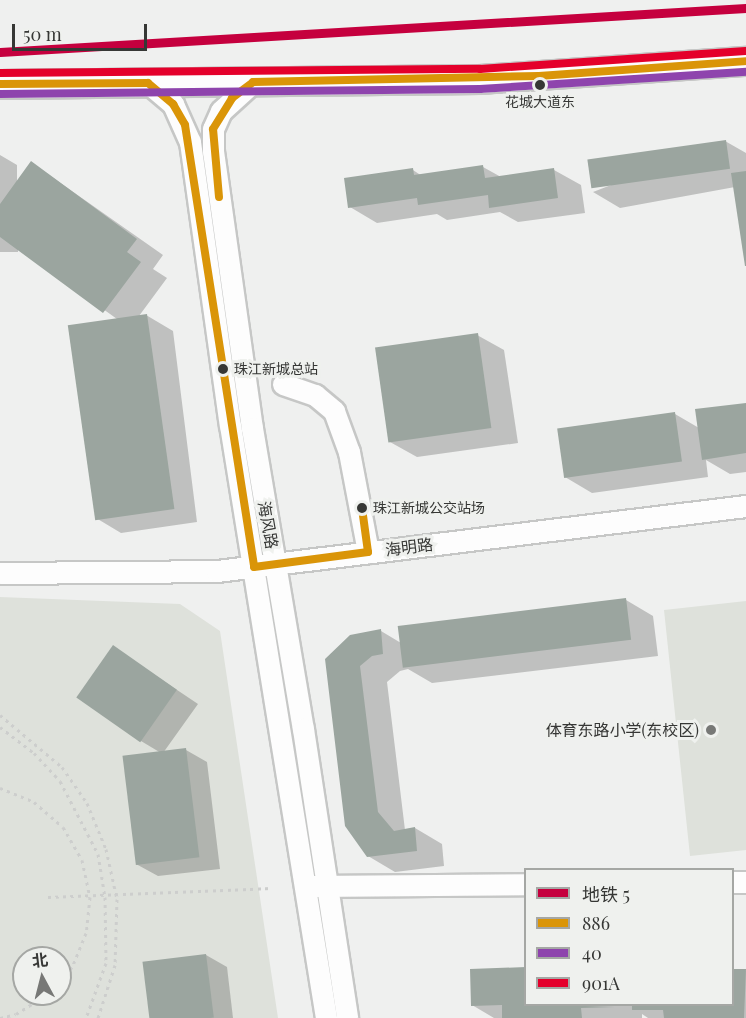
<!DOCTYPE html>
<html>
<head>
<meta charset="utf-8">
<style>
	body { margin:0 }
	#map { position:relative; width:746px; height:1018px; overflow:hidden; background:#eff0ef; font-family:"Playfair Display","Noto Sans SC",serif }
	div>[style] { position:absolute }
	.built>* { inset:0; background:#dee1db }
	.shadow>* { inset:0; background:#0003 }
	.building>* { inset:0; background:#9ba59f; transform-origin:0 0 }
	.path>* { height:3px; margin-top:-1.5px; transform-origin:0; background:repeating-linear-gradient(90deg,#cdcecd 0 3px,transparent 0 7.5px) }
	.roads { filter:drop-shadow(2px 0 #c6c7c6) drop-shadow(-2px 0 #c6c7c6) drop-shadow(0 2px #c6c7c6) drop-shadow(0 -2px #c6c7c6) }
	.minor>* { height:21px; margin:-10.5px; padding:0 10.5px; transform-origin:10.5px; border-radius:10.5px; background:#fdfdfd }
	.major>* { height:27px; margin:-13.5px; padding:0 13.5px; transform-origin:13.5px; border-radius:13.5px; background:#fdfdfd }
	.path-bridge>* { height:3px; margin-top:-1.5px; transform-origin:0; background:repeating-linear-gradient(90deg,#cdcecd 0 3px,transparent 0 7.5px) }
	.bus-1>* { height:8px; margin:-4px; padding:0 4px; transform-origin:4px; border-radius:4px; background:#da9508 }
	.bus-2>* { height:8px; margin:-4px; padding:0 4px; transform-origin:4px; border-radius:4px; background:#8e44ad }
	.bus-3>* { height:8px; margin:-4px; padding:0 4px; transform-origin:4px; border-radius:4px; background:#e4002b }
	.metro-1>* { height:9px; margin:-4.5px; padding:0 4.5px; transform-origin:4.5px; border-radius:4.5px; background:#c5003e }
	.dots>* { width:16px; height:16px; translate:-50% -50%; box-sizing:border-box; border:3px solid #eff1ee; border-radius:50% }
	span { translate:-50% -50%; white-space:nowrap; text-align:center; line-height:1.15; -webkit-text-stroke:6px #eff1ee; paint-order:stroke }
	.bus-label { font-size:14px; color:#363735 }
	.left { translate:0 -50%; text-align:left }
	.street-label { font-size:16px; color:#363735 }
	.poi-label { font-size:16px; color:#363735 }
	.right { translate:-100% -50%; text-align:right }
	.legend { position:absolute; left:524px; top:868px; width:210px; height:138px; box-sizing:border-box; background:#eff1ee; border:2px solid #a5a7a4; margin:0; padding:8px 10px; list-style:none; font-size:18px; color:#363735 }
	.legend li { display:flex; align-items:center; gap:12px; height:30px }
	.legend b { width:30px; border:2px solid #a5a7a4 }
	.north { position:absolute; left:12px; top:946px; width:60px; height:60px; box-sizing:border-box; background:#eff1ee; border:2px solid #a5a7a4; border-radius:50%; rotate:353deg; font-size:16px; font-weight:700; line-height:24px; text-align:center; color:#363735 }
	.north::after { content:''; display:block; margin:auto; width:21px; height:27px; background:#777876; clip-path:polygon(50% 0,100% 100%,50% 72%,0 100%) }
	.scale { position:absolute; left:12px; top:24px; width:135px; height:27px; box-sizing:border-box; border:3px solid #363735; border-top:0; padding-left:8px; font-size:18px; line-height:21px; white-space:nowrap; color:#363735; -webkit-text-stroke:4px #eff1ee; paint-order:stroke }
</style>
</head>
<body>
<div id="map">
	<div class="built">
		<div style="clip-path:polygon(evenodd,0 597px,180px 604px,220px 631px,278px 1018px,0 1018px,0 597px,24px 958px,60px 958px,60px 994px,24px 994px,24px 958px)"></div>
		<div style="clip-path:polygon(746px 601px,746px 850px,690px 856px,664px 610px)"></div>
	</div>
	<div class="shadow">
		<div style="clip-path:polygon(725px 141px,746px 153px,746px 265px,735px 187px,620px 208px,593px 192px)"></div>
		<div style="clip-path:polygon(0 155px,17px 165px,17px 183px,32px 163px,163px 255px,153px 269px,167px 278px,139px 316px,146px 315px,173px 331px,197px 522px,121px 533px,96px 518px,117px 319px,18px 248px,18px 252px,0 252px)"></div>
		<div style="clip-path:polygon(483px 167px,501px 177px,554px 170px,581px 185px,585px 213px,518px 222px,500px 212px,447px 220px,437px 214px,377px 223px,350px 207px,413px 170px,422px 176px)"></div>
		<div style="clip-path:polygon(477px 335px,504px 350px,518px 443px,417px 457px,390px 442px)"></div>
		<div style="clip-path:polygon(746px 404px,746px 472px,730px 474px,706px 460px,708px 477px,592px 493px,565px 477px,675px 414px,699px 428px)"></div>
		<div style="clip-path:polygon(626px 600px,653px 616px,658px 656px,432px 683px,408px 669px,400px 671px,387px 682px,405px 830px,415px 828px,442px 844px,444px 866px,395px 872px,368px 856px,326px 659px,381px 631px,401px 643px)"></div>
		<div style="clip-path:polygon(113px 647px,198px 704px,163px 753px,186px 750px,207px 762px,220px 869px,158px 876px,136px 864px,161px 753px,141px 741px)"></div>
		<div style="clip-path:polygon(206px 955px,227px 967px,233px 1018px,150px 1018px)"></div>
		<div style="clip-path:polygon(732px 971px,746px 971px,746px 1018px,648px 1018px,642px 1014px,642px 1018px,494px 1018px,472px 1005px,732px 1004px)"></div>
	</div>
	<div class="building">
		<div style="left:726px;top:140px;width:29px;height:140px;rotate:82deg"></div>
		<div style="clip-path:polygon(31px 161px,137px 239px,127px 252px,141px 262px,103px 313px,0 237px,0 204px)"></div>
		<div style="clip-path:polygon(483px 165px,485px 178px,554px 168px,558px 198px,489px 208px,488px 195px,418px 205px,417px 198px,348px 208px,344px 178px,413px 168px,414px 175px)"></div>
		<div style="clip-path:polygon(746px 171px,746px 266px,745px 266px,731px 173px)"></div>
		<div style="left:147px;top:314px;width:197px;height:80px;rotate:82deg"></div>
		<div style="left:478px;top:333px;width:96px;height:104px;rotate:82deg"></div>
		<div style="clip-path:polygon(746px 403px,746px 453px,702px 460px,695px 409px)"></div>
		<div style="left:675px;top:412px;width:50px;height:119px;rotate:82deg"></div>
		<div style="left:626px;top:598px;width:42px;height:230px;rotate:83deg"></div>
		<div style="clip-path:polygon(381px 629px,383px 654px,372px 656px,360px 666px,378px 812px,394px 831px,415px 827px,417px 851px,367px 857px,345px 826px,325px 659px,350px 635px)"></div>
		<div style="left:113px;top:645px;width:78px;height:64px;rotate:35deg"></div>
		<div style="left:186px;top:748px;width:110px;height:64px;rotate:83deg"></div>
		<div style="left:206px;top:954px;width:64px;height:64px;rotate:83deg"></div>
		<div style="clip-path:polygon(526px 967px,526px 1004px,615px 1007px,581px 1008px,582px 1018px,502px 1018px,502px 1005px,471px 1006px,470px 969px)"></div>
		<div style="clip-path:polygon(732px 969px,746px 969px,744px 1018px,664px 1018px,663px 1010px,632px 1010px,632px 1004px,732px 1004px)"></div>
	</div>
	<div class="path">
		<div style="left:0;top:727px;width:43px;rotate:37.4deg"></div>
		<div style="left:34px;top:753px;width:38px;rotate:47deg"></div>
		<div style="left:60px;top:781px;width:82px;rotate:62.5deg"></div>
		<div style="left:98px;top:854px;width:44px;rotate:80.8deg"></div>
		<div style="left:105px;top:897px;width:66px;rotate:89.1deg"></div>
		<div style="left:106px;top:963px;width:59px;rotate:110deg"></div>
		<div style="left:0;top:788px;width:37px;rotate:22deg"></div>
		<div style="left:34px;top:802px;width:38px;rotate:41deg"></div>
		<div style="left:63px;top:827px;width:38px;rotate:60deg"></div>
		<div style="left:82px;top:860px;width:38px;rotate:78deg"></div>
		<div style="left:90px;top:897px;width:36px;rotate:96deg"></div>
		<div style="left:86px;top:933px;width:37px;rotate:112deg"></div>
		<div style="left:72px;top:967px;width:18px;rotate:131deg"></div>
		<div style="left:48px;top:897px;width:224px;rotate:-2.3deg"></div>
		<div style="left:0;top:1018px;width:16px;rotate:-14deg"></div>
		<div style="left:16px;top:1014px;width:38px;rotate:-32deg"></div>
	</div>
	<div class="roads">
		<div class="minor">
			<div style="left:253px;top:82px;width:43px;rotate:137.8deg"></div>
			<div style="left:221px;top:111px;width:20px;rotate:114deg"></div>
			<div style="left:213px;top:129px;width:22px;rotate:90deg"></div>
			<div style="left:213px;top:151px;width:280px;rotate:82deg"></div>
			<div style="left:252px;top:428px;width:305px;rotate:80.4deg"></div>
			<div style="left:303px;top:729px;width:292px;rotate:81.3deg"></div>
			<div style="left:148px;top:83px;width:33px;rotate:40deg"></div>
			<div style="left:173px;top:104px;width:42px;rotate:65.9deg"></div>
			<div style="left:190px;top:142px;width:286px;rotate:82deg"></div>
			<div style="left:230px;top:425px;width:601px;rotate:80.8deg"></div>
			<div style="left:283px;top:384px;width:34px;rotate:19deg"></div>
			<div style="left:315px;top:395px;width:25px;rotate:40deg"></div>
			<div style="left:334px;top:411px;width:44px;rotate:69.9deg"></div>
			<div style="left:349px;top:452px;width:102px;rotate:79.2deg"></div>
			<div style="left:0;top:573px;width:217px;rotate:-0.5deg"></div>
			<div style="left:217px;top:571px;width:533px;rotate:-7.01deg"></div>
			<div style="left:732px;top:882px;width:14px"></div>
			<div style="left:313px;top:886px;width:213px;rotate:-0.5deg"></div>
		</div>
		<div class="major">
			<div style="left:0;top:84px;width:480px;rotate:-0.6deg"></div>
			<div style="left:480px;top:79px;width:267px;rotate:-3.9deg"></div>
		</div>
	</div>
	<div class="path-bridge">
		<div style="left:0;top:715px;width:81px;rotate:40deg"></div>
		<div style="left:62px;top:767px;width:44px;rotate:55.2deg"></div>
		<div style="left:87px;top:803px;width:50px;rotate:67.6deg"></div>
		<div style="left:106px;top:849px;width:51px;rotate:77.6deg"></div>
		<div style="left:117px;top:899px;width:66px;rotate:91.7deg"></div>
		<div style="left:115px;top:965px;width:56px;rotate:107.8deg"></div>
	</div>
	<div class="bus-1">
		<div style="left:0;top:84px;width:148px;rotate:-0.4deg"></div>
		<div style="left:148px;top:83px;width:33px;rotate:40deg"></div>
		<div style="left:173px;top:104px;width:24px;rotate:60deg"></div>
		<div style="left:185px;top:125px;width:447px;rotate:81.1deg"></div>
		<div style="left:254px;top:567px;width:115px;rotate:-7.5deg"></div>
		<div style="left:368px;top:552px;width:44px;rotate:-97.8deg"></div>
		<div style="left:219px;top:197px;width:68px;rotate:-95deg"></div>
		<div style="left:213px;top:129px;width:36px;rotate:-58deg"></div>
		<div style="left:232px;top:98px;width:26px;rotate:-37deg"></div>
		<div style="left:253px;top:82px;width:286px;rotate:-1.2deg"></div>
		<div style="left:539px;top:76px;width:208px;rotate:-4.1deg"></div>
	</div>
	<div class="bus-2">
		<div style="left:0;top:94px;width:480px;rotate:-0.6deg"></div>
		<div style="left:480px;top:89px;width:267px;rotate:-3.7deg"></div>
	</div>
	<div class="bus-3">
		<div style="left:0;top:73px;width:480px;rotate:-0.5deg"></div>
		<div style="left:480px;top:69px;width:266px;rotate:-3.9deg"></div>
	</div>
	<div class="metro-1">
		<div style="left:0;top:52px;width:747px;rotate:-3.38deg"></div>
	</div>
	<div class="dots">
		<div style="left:540px;top:85px;background:#363735"></div>
		<div style="left:223px;top:369px;background:#363735"></div>
		<div style="left:362px;top:508px;background:#363735"></div>
		<div style="left:711px;top:730px;background:#777876"></div>
	</div>
	<div class="bus-label">
		<span style="left:540px;top:102px">花城大道东</span>
		<span class="left" style="left:234px;top:369px">珠江新城总站</span>
		<span class="left" style="left:373px;top:508px">珠江新城公交站场</span>
	</div>
	<div class="street-label">
		<span style="left:268px;top:525px;rotate:80deg">海风路</span>
		<span style="left:409px;top:547px;rotate:-7deg">海明路</span>
	</div>
	<div class="poi-label">
		<span class="right" style="left:699px;top:730px">体育东路小学(东校区)</span>
	</div>
	<ul class="legend">
	<li><b style="height:8px;background:#c5003e"></b>地铁 5</li>
	<li><b style="height:8px;background:#da9508"></b>886</li>
	<li><b style="height:8px;background:#8e44ad"></b>40</li>
	<li><b style="height:8px;background:#e4002b"></b>901A</li>
	</ul>
	<div class="north">北</div>
	<div class="scale">50 m</div>
</div>
</body>
</html>
